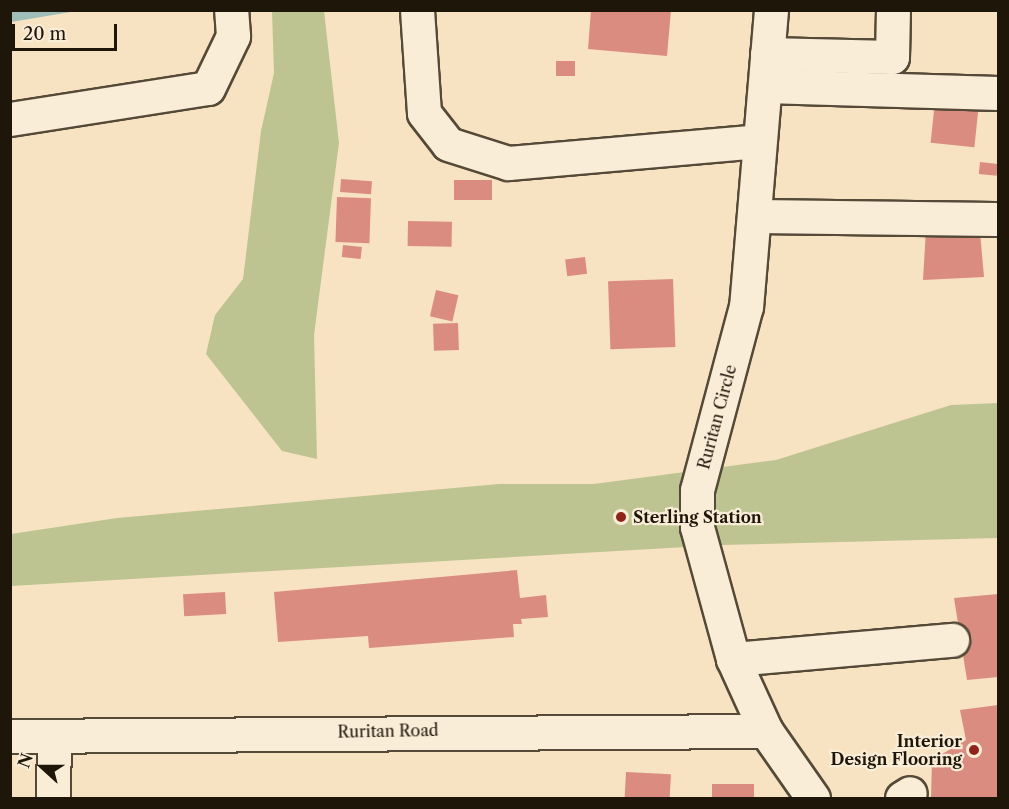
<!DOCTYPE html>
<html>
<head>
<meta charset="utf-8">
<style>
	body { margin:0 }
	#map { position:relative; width:1009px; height:809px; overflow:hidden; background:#f7e3c1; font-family:"Libre Caslon Text",serif }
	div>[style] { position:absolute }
	.green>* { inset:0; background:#bec392 }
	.water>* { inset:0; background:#9ebeb7 }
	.building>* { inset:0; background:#db8c81; transform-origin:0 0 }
	.roads { filter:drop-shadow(2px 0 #554938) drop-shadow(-2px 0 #554938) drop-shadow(0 2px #554938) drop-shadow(0 -2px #554938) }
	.minor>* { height:33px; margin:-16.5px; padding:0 16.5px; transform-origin:16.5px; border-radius:16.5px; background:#faedd7 }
	.dots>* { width:16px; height:16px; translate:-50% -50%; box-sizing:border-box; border:3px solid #faedd7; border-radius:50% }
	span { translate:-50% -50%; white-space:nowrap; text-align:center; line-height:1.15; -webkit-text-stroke:4.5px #faedd7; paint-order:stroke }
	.street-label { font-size:16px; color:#1f160a }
	.poi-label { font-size:16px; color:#1f160a; font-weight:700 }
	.left { translate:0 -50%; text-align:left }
	.right { translate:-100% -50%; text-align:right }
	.frame { position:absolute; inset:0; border:12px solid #1f160a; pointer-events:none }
	.north { position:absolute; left:12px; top:737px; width:60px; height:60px; -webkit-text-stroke:4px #faedd7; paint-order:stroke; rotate:291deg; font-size:16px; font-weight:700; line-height:24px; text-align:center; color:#1f160a }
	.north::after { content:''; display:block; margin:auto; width:21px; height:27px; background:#1f160a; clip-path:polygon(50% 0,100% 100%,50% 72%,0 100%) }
	.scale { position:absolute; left:12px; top:24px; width:105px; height:27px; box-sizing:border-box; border:3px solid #1f160a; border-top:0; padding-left:8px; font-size:18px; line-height:21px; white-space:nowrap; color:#1f160a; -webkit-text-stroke:4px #faedd7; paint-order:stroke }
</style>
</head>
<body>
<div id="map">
	<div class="green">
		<div style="clip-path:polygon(272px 11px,324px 11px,339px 143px,314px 335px,317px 459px,282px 451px,206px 354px,215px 315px,243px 279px,261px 131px,274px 73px)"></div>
		<div style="clip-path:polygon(998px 403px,998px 538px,721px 545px,11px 586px,11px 534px,117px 518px,499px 484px,594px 484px,776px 460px,951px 405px)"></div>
	</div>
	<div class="water">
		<div style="clip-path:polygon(11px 10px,77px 10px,77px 11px,11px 22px)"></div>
	</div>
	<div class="building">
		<div style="clip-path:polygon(591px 10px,671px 10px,667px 56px,588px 49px)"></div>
		<div style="left:556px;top:61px;width:19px;height:15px"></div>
		<div style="left:935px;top:101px;width:44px;height:42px;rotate:6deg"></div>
		<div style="left:980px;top:162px;width:18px;height:12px;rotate:6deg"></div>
		<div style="left:341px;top:179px;width:31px;height:13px;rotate:4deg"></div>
		<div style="left:454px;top:180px;width:38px;height:20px"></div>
		<div style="left:337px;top:197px;width:34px;height:45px;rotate:2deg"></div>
		<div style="left:408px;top:221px;width:44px;height:25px;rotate:1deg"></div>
		<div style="clip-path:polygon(926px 229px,980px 232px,984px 277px,923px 280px)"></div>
		<div style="left:343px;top:245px;width:19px;height:12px;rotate:6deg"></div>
		<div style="left:585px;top:257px;width:17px;height:20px;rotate:83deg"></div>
		<div style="left:673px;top:279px;width:68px;height:65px;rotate:88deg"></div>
		<div style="left:436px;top:290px;width:23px;height:27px;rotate:13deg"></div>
		<div style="left:458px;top:323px;width:27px;height:25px;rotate:88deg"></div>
		<div style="clip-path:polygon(517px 570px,520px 598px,546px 595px,548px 617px,521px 619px,522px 624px,513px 624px,514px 637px,369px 648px,368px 636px,278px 642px,274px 592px)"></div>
		<div style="left:225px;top:592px;width:22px;height:42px;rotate:87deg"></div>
		<div style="clip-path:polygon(998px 594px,998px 677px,967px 680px,954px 598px)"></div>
		<div style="clip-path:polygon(998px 705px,998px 798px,931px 798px,932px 760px,966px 740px,960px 710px)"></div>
		<div style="left:626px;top:772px;width:45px;height:26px;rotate:3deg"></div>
		<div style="left:754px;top:784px;width:14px;height:42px;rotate:90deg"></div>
	</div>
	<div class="roads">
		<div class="minor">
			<div style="left:417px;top:10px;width:103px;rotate:86.1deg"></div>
			<div style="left:424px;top:113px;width:39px;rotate:52deg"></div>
			<div style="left:448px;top:144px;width:63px;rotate:17.6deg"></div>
			<div style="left:508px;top:163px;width:252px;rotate:-5deg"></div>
			<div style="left:771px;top:10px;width:297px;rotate:94.8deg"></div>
			<div style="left:746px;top:306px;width:190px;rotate:104.9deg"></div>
			<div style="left:697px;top:490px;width:37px;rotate:90deg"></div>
			<div style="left:697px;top:527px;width:137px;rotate:74.7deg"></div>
			<div style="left:733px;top:659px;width:79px;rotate:65.4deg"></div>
			<div style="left:766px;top:731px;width:82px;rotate:55deg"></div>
			<div style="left:767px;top:54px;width:125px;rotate:1.4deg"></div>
			<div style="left:892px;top:57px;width:47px;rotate:-88.8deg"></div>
			<div style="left:765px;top:86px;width:233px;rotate:1.7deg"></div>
			<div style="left:10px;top:119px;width:200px;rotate:-8.9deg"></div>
			<div style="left:208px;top:88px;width:58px;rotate:-64.3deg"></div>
			<div style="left:233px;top:36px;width:26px;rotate:-94deg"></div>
			<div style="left:754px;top:216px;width:244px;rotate:0.7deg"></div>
			<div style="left:733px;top:659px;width:220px;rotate:-5deg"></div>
			<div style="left:10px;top:736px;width:756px;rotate:-0.38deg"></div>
			<div style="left:53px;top:798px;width:61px;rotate:-89.1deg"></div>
			<div style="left:902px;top:798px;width:9px;rotate:-32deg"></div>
		</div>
	</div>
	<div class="dots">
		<div style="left:621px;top:517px;background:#8f2418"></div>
		<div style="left:974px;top:750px;background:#8f2418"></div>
	</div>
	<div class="street-label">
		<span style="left:717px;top:417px;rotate:-75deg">Ruritan Circle</span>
		<span style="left:388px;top:731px;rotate:-1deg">Ruritan Road</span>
	</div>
	<div class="poi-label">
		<span class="left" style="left:633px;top:517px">Sterling Station</span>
		<span class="right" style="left:962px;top:750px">Interior<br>Design Flooring</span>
	</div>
	<div class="frame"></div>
	<div class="north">N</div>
	<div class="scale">20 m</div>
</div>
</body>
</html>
